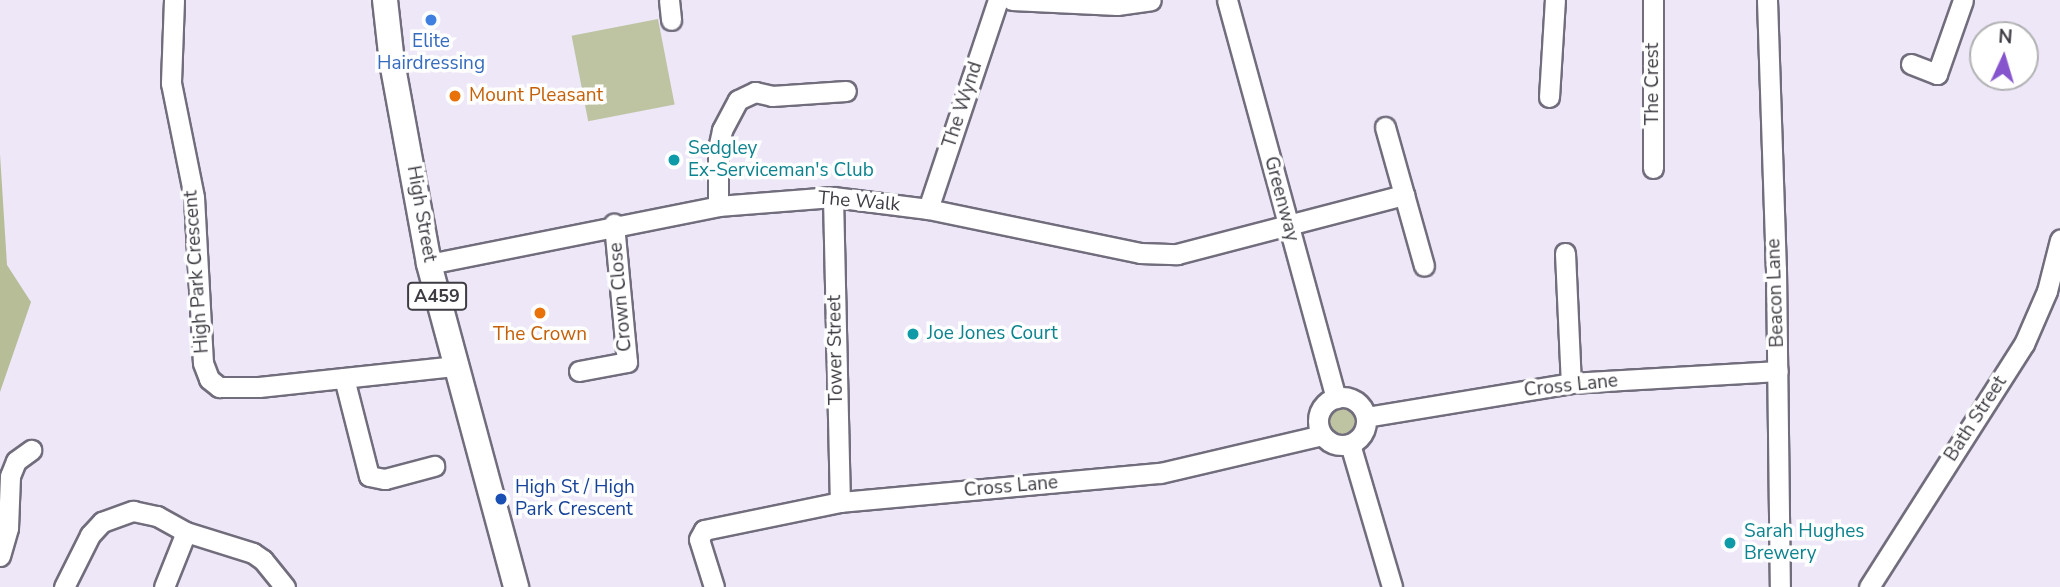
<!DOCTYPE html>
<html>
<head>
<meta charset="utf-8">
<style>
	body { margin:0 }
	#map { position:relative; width:2060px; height:587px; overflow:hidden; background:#ede7f8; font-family:"Nunito Sans",sans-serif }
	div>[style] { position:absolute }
	.green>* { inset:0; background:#bec4a2; transform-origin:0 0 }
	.round { border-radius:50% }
	.forest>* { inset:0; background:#b7be97 }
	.roads { filter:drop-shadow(2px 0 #726d7c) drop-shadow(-2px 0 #726d7c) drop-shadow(0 2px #726d7c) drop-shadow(0 -2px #726d7c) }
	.minor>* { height:19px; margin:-9.5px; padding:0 9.5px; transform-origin:9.5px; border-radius:9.5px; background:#fff }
	.minor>.ring { margin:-9.5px; padding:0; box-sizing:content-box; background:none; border:19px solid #fff; border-radius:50% }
	.major>* { height:24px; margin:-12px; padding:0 12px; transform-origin:12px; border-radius:12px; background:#fff }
	.dots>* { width:19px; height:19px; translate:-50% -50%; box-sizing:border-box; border:4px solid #fff; border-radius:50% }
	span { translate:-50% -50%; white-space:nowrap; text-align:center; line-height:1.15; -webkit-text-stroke:7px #fff; paint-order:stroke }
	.shield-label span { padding:2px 5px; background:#fff; border:2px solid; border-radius:5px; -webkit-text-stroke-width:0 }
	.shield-label { font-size:18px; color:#3e3b42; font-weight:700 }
	.shop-label { font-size:19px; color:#366cbe }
	.street-label { font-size:19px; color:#3e3b42 }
	.food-label { font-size:19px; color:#c56008 }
	.left { translate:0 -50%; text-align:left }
	.culture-label { font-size:19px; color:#0d838f }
	.transit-label { font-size:19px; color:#164399 }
	.north { position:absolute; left:1969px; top:21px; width:70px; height:70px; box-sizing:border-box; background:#fff; border:2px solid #b2b1b3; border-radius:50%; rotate:4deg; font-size:19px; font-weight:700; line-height:28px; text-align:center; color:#3e3b42 }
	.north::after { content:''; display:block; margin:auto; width:24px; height:32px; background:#8655cd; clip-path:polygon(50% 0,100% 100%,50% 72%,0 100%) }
</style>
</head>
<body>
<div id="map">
	<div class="green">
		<div style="left:658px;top:19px;width:87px;height:88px;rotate:79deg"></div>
		<div class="round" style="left:1326px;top:408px;width:32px;height:32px"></div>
	</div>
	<div class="forest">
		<div style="clip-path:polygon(0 154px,7px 265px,31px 302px,0 392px)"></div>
	</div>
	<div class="roads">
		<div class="minor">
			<div style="left:174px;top:0;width:83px;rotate:92.1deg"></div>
			<div style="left:171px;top:83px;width:116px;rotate:78.6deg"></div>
			<div style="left:194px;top:197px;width:166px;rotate:86.9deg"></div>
			<div style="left:203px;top:363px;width:17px;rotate:69deg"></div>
			<div style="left:209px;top:379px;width:13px;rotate:39deg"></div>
			<div style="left:219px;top:387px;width:40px"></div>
			<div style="left:259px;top:387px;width:196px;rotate:-6.1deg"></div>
			<div style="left:669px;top:0;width:20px;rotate:84deg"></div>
			<div style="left:1012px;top:0;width:105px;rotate:2.7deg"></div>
			<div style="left:1117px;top:5px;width:34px;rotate:-8deg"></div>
			<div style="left:1227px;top:0;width:413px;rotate:74.7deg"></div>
			<div style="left:1767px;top:0;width:269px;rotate:88.1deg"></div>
			<div style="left:1776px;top:269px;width:318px;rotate:89.3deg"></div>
			<div style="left:1911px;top:64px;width:28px;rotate:21deg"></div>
			<div style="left:1937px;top:74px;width:78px;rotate:-70.6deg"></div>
			<div style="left:1549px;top:97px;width:97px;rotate:-86.5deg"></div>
			<div style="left:1385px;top:127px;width:144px;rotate:74.3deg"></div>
			<div style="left:1653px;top:168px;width:168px;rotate:-90deg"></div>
			<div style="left:833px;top:197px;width:305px;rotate:88.7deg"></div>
			<div style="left:718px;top:206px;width:57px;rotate:-90deg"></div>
			<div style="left:718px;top:149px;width:19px;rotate:-78deg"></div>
			<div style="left:722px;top:130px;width:34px;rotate:-62deg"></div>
			<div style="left:738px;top:100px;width:19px;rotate:-25deg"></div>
			<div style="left:755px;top:92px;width:17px;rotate:13deg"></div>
			<div style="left:772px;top:96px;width:74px;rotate:-3.9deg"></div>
			<div style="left:928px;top:209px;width:220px;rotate:-71.5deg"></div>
			<div style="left:1565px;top:253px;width:130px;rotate:87.4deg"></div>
			<div style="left:429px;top:264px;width:295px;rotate:-11.3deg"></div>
			<div style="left:718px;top:206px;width:115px;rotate:-4.5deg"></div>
			<div style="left:833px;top:197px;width:96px;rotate:7.2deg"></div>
			<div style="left:928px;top:209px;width:217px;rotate:11.7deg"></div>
			<div style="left:1140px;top:253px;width:37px;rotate:2deg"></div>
			<div style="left:1177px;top:254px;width:235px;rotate:-14.6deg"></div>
			<div style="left:579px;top:371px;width:49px;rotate:-10.6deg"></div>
			<div style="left:627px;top:362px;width:139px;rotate:-95.4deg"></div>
			<div style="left:344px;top:378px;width:101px;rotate:75.7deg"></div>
			<div style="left:369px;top:476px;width:16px;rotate:11deg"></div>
			<div style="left:385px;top:479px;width:51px;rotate:-14.9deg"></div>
			<div class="ring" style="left:1318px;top:397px;width:29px;height:29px"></div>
			<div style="left:1366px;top:417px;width:208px;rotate:-9.4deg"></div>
			<div style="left:1571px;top:383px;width:207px;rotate:-3.3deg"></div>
			<div style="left:1350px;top:444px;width:149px;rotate:73.6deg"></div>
			<div style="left:0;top:556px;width:29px;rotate:-74deg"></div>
			<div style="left:8px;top:528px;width:52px;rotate:-87.8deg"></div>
			<div style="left:10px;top:476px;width:16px;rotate:-68deg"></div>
			<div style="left:16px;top:461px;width:19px;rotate:-36deg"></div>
			<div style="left:64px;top:587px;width:58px;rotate:-63.4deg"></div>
			<div style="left:90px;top:535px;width:18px;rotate:-47deg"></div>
			<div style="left:102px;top:522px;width:33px;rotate:-20deg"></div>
			<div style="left:133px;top:511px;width:25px;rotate:12deg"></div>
			<div style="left:157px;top:516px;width:33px;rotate:29deg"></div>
			<div style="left:186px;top:532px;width:70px;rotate:17.4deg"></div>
			<div style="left:253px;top:553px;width:12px;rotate:35deg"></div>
			<div style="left:263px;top:560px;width:35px;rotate:51deg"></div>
			<div style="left:164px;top:587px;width:59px;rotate:-68.2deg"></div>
			<div style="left:714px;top:587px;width:50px;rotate:-107.4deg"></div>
			<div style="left:699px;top:539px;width:10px;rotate:-61deg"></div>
			<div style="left:704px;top:530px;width:139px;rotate:-11.6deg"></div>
			<div style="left:840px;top:502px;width:321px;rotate:-5.2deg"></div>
			<div style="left:1160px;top:473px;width:166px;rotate:-13.2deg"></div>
			<div style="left:1869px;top:587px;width:288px;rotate:-57.5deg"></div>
			<div style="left:2024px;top:344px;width:58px;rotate:-66.5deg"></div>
			<div style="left:2047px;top:291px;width:53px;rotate:-75.7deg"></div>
		</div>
		<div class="major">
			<div style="left:385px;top:0;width:62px;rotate:83.6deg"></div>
			<div style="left:392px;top:62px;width:205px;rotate:79.6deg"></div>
			<div style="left:429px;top:264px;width:335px;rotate:74.9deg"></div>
		</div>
	</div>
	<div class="dots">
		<div style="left:431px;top:20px;background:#3f7fe0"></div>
		<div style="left:455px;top:96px;background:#e8710a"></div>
		<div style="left:674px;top:160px;background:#0f9aa8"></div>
		<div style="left:540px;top:313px;background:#e8710a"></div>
		<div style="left:913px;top:334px;background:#0f9aa8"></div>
		<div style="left:501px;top:499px;background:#1a4fb4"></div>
		<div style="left:1730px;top:543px;background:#0f9aa8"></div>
	</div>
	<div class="shield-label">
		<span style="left:437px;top:296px">A459</span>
	</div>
	<div class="shop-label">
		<span style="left:431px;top:53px">Elite<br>Hairdressing</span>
	</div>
	<div class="street-label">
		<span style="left:1653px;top:84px;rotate:-90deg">The Crest</span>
		<span style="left:963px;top:105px;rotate:-72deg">The Wynd</span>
		<span style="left:1281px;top:199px;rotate:75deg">Greenway</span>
		<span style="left:859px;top:202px;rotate:5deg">The Walk</span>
		<span style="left:421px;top:214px;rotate:80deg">High Street</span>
		<span style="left:197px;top:272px;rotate:-94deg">High Park Crescent</span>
		<span style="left:1776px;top:293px;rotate:-92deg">Beacon Lane</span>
		<span style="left:621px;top:297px;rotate:-95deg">Crown Close</span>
		<span style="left:836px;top:350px;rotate:-91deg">Tower Street</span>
		<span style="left:1571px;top:386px;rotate:-6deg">Cross Lane</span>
		<span style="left:1976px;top:419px;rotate:-57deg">Bath Street</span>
		<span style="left:1011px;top:487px;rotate:-5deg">Cross Lane</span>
	</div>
	<div class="food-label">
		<span class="left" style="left:469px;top:96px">Mount Pleasant</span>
		<span style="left:540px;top:335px">The Crown</span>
	</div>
	<div class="culture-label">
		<span class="left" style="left:688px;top:160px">Sedgley<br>Ex-Serviceman's Club</span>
		<span class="left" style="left:927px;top:334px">Joe Jones Court</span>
		<span class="left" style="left:1744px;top:543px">Sarah Hughes<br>Brewery</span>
	</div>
	<div class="transit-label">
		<span class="left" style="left:515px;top:499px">High St / High<br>Park Crescent</span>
	</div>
	<div class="north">N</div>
</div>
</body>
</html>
